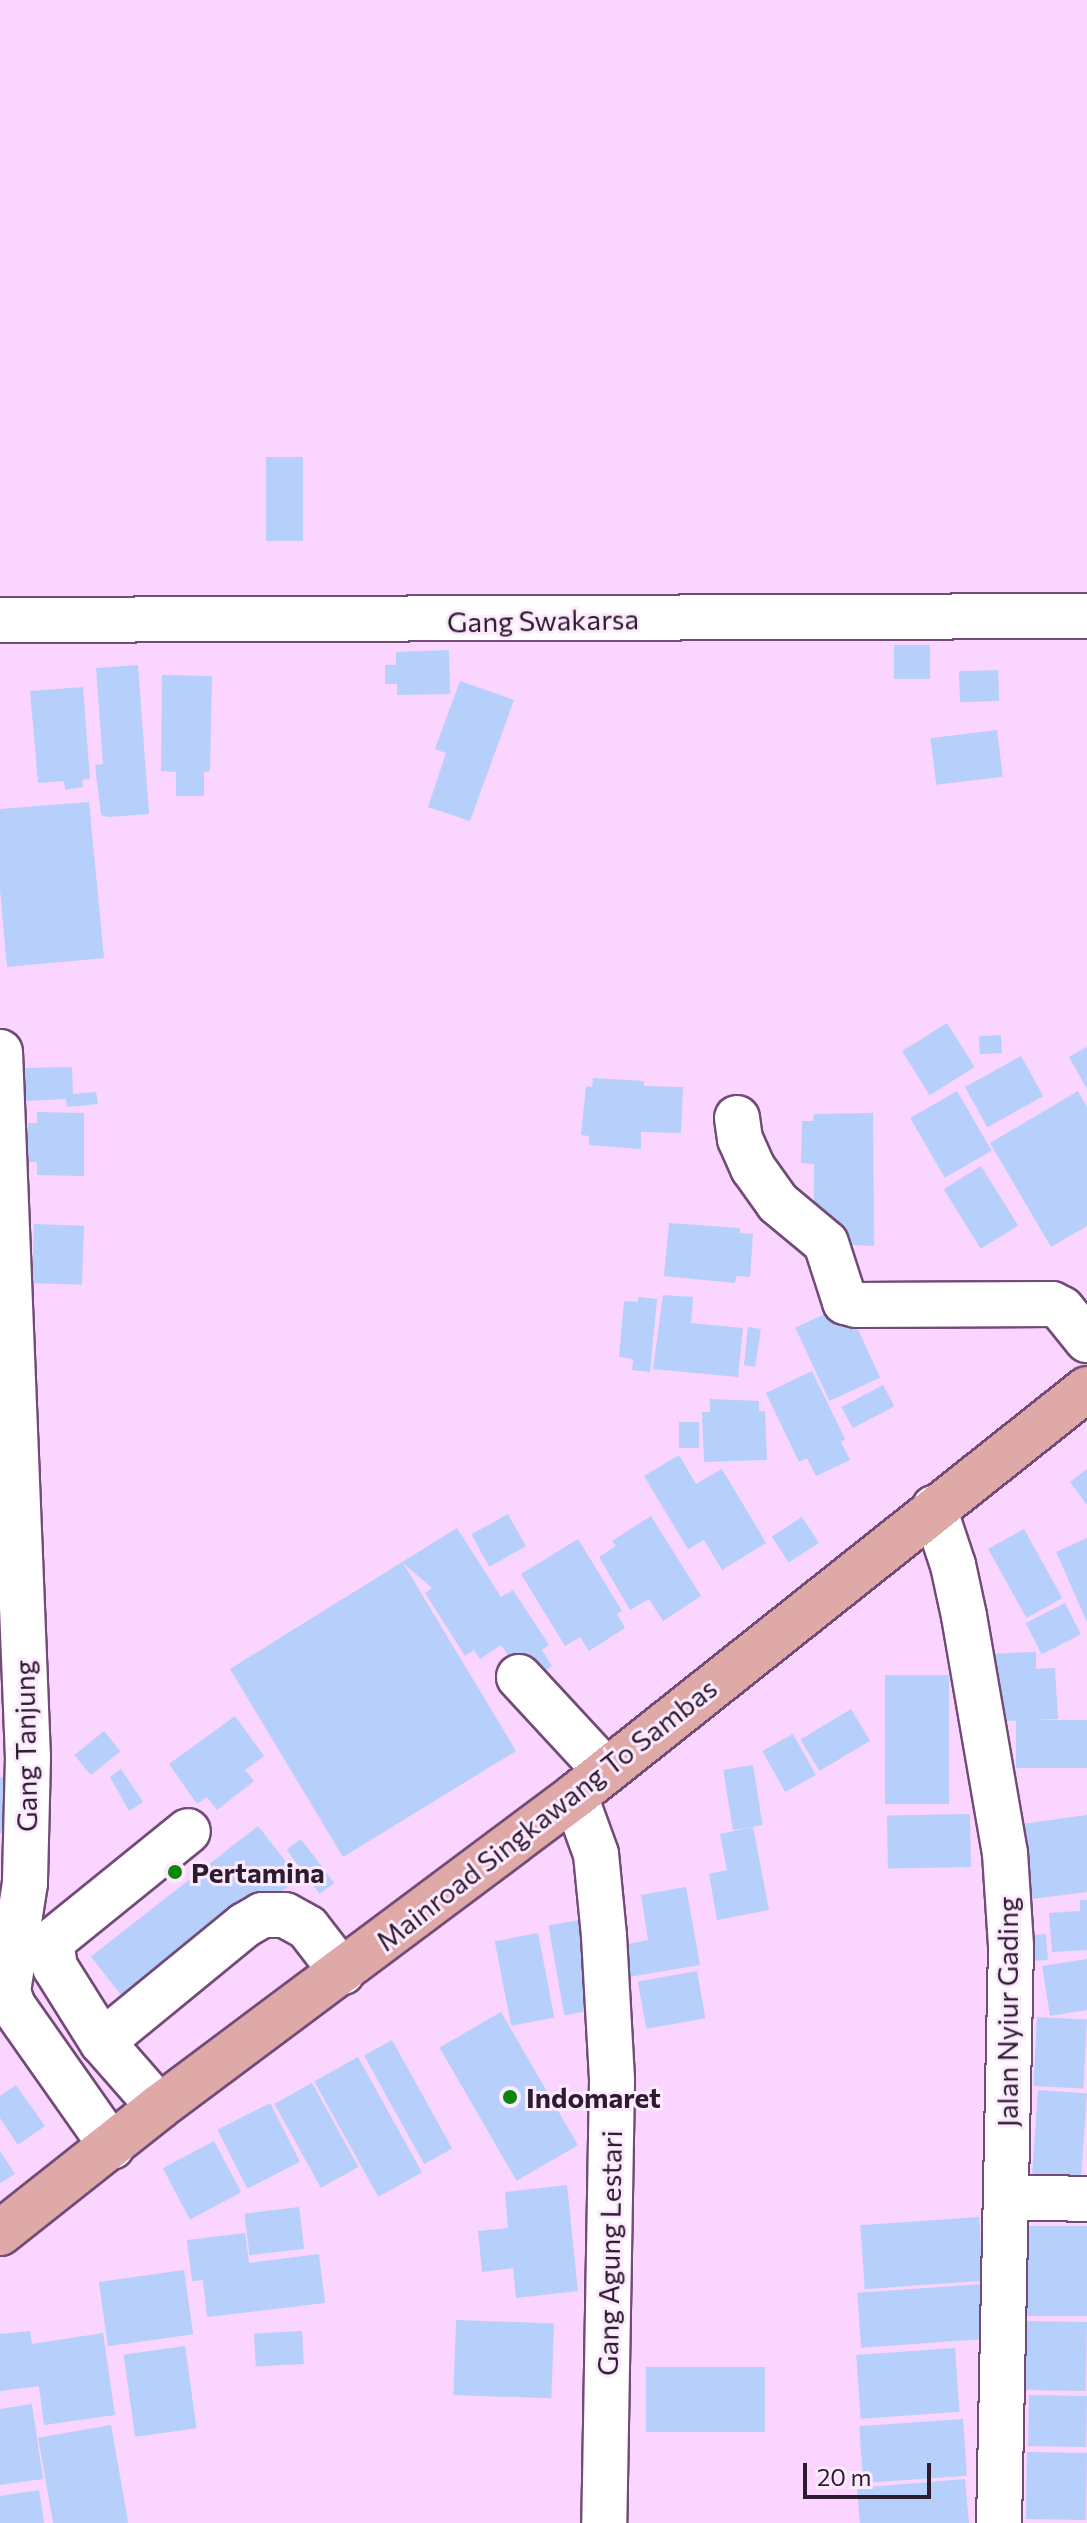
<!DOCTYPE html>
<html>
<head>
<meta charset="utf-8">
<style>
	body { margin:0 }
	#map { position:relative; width:1087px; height:2523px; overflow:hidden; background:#fad5ff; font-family:Commissioner,sans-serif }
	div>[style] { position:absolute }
	.building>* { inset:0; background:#b6cffb; transform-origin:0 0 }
	.roads { filter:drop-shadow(2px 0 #734b78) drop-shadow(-2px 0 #734b78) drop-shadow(0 2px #734b78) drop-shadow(0 -2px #734b78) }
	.minor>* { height:44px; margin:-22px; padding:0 22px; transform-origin:22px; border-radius:22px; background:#fff }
	.major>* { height:44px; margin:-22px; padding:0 22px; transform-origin:22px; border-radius:22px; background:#dfa9a7 }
	.dots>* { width:22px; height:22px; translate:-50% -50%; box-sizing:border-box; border:4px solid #fdeaff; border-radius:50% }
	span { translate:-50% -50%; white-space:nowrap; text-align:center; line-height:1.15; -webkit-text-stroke:6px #fdeaff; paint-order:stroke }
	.street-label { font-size:28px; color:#2d1c2f }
	.poi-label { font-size:28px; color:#2d1c2f; font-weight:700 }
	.left { translate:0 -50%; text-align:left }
	.scale { position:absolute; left:803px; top:2463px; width:128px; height:36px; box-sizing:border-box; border:4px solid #2d1c2f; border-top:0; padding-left:10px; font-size:24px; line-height:28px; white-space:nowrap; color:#2d1c2f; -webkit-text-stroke:6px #fdeaff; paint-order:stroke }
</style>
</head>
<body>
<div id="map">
	<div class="building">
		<div style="left:266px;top:457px;width:37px;height:84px"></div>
		<div style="left:894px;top:645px;width:36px;height:34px"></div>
		<div style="clip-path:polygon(449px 650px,450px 694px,397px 695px,397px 684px,385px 684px,385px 665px,396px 665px,396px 652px)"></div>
		<div style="clip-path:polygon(138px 665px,149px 814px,108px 817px,101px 815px,95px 765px,103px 764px,96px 668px)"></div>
		<div style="left:998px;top:670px;width:31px;height:39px;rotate:88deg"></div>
		<div style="clip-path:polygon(162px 675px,212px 676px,210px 771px,204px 772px,204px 796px,176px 796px,176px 772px,161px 771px)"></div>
		<div style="clip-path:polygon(460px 681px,514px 700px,470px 821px,428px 807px,446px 753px,435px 749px)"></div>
		<div style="clip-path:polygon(83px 687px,90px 779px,82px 780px,83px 787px,65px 790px,64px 781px,38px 783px,30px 691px)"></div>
		<div style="left:997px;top:730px;width:47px;height:67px;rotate:83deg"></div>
		<div style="clip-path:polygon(89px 802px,104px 958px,7px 967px,0 889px,0 809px)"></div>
		<div style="left:947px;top:1023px;width:52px;height:53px;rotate:58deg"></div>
		<div style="left:1001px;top:1035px;width:18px;height:22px;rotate:87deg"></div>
		<div style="clip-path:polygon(1087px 1047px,1087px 1089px,1069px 1057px)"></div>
		<div style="left:1021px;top:1056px;width:46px;height:64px;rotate:61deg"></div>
		<div style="clip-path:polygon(72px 1067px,73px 1094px,96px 1092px,98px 1104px,67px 1107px,66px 1099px,24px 1101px,23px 1068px)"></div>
		<div style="clip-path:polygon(593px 1078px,644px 1081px,644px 1086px,683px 1087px,681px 1133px,641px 1132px,641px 1149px,589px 1145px,589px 1136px,581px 1135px,586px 1086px,592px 1087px)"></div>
		<div style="left:957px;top:1091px;width:69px;height:54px;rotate:60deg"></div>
		<div style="clip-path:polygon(1078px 1091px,1087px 1107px,1087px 1226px,1051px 1247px,990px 1143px)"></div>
		<div style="clip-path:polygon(37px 1112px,84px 1113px,84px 1176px,37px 1175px,37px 1162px,27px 1162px,28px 1123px,37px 1123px)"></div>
		<div style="clip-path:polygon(873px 1113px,874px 1246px,835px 1244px,814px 1226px,814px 1164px,801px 1163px,802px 1121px,813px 1121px,814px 1114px)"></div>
		<div style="left:981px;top:1166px;width:70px;height:44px;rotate:58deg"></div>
		<div style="clip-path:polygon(669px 1223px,740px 1228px,740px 1233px,753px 1234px,750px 1277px,736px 1276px,735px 1283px,664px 1276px)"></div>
		<div style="left:34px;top:1224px;width:50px;height:59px;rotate:2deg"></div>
		<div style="clip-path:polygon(663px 1295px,693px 1297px,691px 1323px,743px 1328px,738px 1377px,653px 1369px)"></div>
		<div style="clip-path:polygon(638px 1297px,657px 1299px,650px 1372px,632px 1370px,633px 1359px,619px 1357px,624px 1301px,638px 1302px)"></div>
		<div style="left:846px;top:1304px;width:81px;height:56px;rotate:65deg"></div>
		<div style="clip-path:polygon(748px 1327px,761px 1329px,755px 1367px,744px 1365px)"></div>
		<div style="clip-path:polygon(812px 1371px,845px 1439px,841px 1442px,850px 1460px,816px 1476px,807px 1458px,799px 1462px,766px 1393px)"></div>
		<div style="left:883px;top:1385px;width:24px;height:47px;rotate:62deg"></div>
		<div style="clip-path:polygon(710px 1399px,759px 1401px,759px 1411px,765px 1411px,767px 1460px,704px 1462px,702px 1412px,710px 1412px)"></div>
		<div style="left:679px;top:1422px;width:20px;height:26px"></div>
		<div style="clip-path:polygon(679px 1455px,696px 1484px,722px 1469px,766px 1543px,722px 1570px,704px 1540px,688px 1549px,644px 1476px)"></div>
		<div style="clip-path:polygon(1087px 1469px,1087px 1505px,1070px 1482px)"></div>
		<div style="left:508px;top:1514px;width:37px;height:42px;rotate:61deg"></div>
		<div style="clip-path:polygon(651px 1516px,701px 1596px,663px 1621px,649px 1599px,630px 1610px,599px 1557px,616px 1546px,612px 1541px)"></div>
		<div style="left:802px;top:1517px;width:31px;height:36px;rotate:57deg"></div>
		<div style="clip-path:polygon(457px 1528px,501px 1597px,513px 1590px,549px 1645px,542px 1650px,552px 1666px,534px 1678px,515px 1666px,501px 1645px,480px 1659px,474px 1650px,465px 1656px,425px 1593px,432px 1588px,403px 1563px,516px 1751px,343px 1857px,230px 1669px)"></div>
		<div style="left:1024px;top:1529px;width:79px;height:41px;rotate:61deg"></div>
		<div style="clip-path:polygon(1087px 1538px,1087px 1622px,1056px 1552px)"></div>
		<div style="clip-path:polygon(578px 1539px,622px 1611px,617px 1614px,625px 1628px,589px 1651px,580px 1637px,565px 1646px,521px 1574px)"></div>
		<div style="left:1065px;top:1603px;width:35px;height:44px;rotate:63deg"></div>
		<div style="clip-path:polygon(1036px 1652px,1036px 1669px,1055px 1668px,1058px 1719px,983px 1722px,981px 1654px)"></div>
		<div style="left:885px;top:1675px;width:64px;height:129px"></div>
		<div style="left:851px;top:1709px;width:37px;height:59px;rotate:59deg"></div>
		<div style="clip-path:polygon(235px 1716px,264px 1756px,245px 1770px,254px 1781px,217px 1810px,207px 1797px,197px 1804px,169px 1764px)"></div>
		<div style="left:1087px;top:1720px;width:48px;height:71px;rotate:90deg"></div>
		<div style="left:104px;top:1731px;width:26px;height:38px;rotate:51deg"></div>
		<div style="left:793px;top:1734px;width:47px;height:35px;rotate:61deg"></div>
		<div style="left:753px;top:1765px;width:61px;height:30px;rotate:81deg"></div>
		<div style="clip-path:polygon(121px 1769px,143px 1802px,129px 1811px,110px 1777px)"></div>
		<div style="clip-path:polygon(0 1777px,10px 1778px,5px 1833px,0 1833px)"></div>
		<div style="left:970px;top:1814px;width:53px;height:83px;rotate:89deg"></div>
		<div style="clip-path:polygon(1087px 1815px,1087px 1892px,1031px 1899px,1022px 1824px)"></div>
		<div style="left:258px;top:1826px;width:66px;height:212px;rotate:52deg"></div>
		<div style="clip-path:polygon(753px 1827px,769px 1910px,717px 1920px,709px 1874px,727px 1870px,720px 1834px)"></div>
		<div style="left:301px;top:1839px;width:55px;height:18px;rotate:53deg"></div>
		<div style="clip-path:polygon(686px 1887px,700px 1965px,629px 1977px,623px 1945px,648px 1940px,641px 1895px)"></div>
		<div style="clip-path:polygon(1080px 1900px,1087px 1900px,1087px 1950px,1052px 1952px,1049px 1913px,1080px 1911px)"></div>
		<div style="left:580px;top:1920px;width:91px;height:32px;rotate:80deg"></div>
		<div style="left:538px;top:1933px;width:86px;height:44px;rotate:79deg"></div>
		<div style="left:1046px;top:1934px;width:26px;height:20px;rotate:86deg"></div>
		<div style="clip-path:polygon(1087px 1959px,1087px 2010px,1050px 2016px,1042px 1966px)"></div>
		<div style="left:697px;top:1971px;width:48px;height:60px;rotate:80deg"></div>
		<div style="left:501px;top:2012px;width:154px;height:71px;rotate:60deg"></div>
		<div style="left:1037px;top:2017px;width:50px;height:69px;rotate:3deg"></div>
		<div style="left:392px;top:2040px;width:124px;height:32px;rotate:61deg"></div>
		<div style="left:358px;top:2057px;width:132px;height:50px;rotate:61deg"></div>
		<div style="left:312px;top:2083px;width:96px;height:43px;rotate:61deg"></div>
		<div style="clip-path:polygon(16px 2085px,45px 2126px,18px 2145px,0 2118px,0 2096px)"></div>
		<div style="left:1038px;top:2090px;width:49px;height:84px;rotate:4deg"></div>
		<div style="left:270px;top:2103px;width:66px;height:59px;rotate:63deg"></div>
		<div style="left:214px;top:2141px;width:58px;height:58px;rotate:62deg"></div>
		<div style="clip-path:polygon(0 2151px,15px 2174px,0 2183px)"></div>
		<div style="clip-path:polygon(567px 2185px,578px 2291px,516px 2298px,513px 2268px,482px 2272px,478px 2231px,508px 2228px,505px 2192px)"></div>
		<div style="left:299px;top:2207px;width:42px;height:55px;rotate:83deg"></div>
		<div style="left:979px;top:2217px;width:64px;height:119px;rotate:86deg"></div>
		<div style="left:1087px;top:2226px;width:90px;height:63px;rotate:90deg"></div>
		<div style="clip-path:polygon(245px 2233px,249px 2263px,319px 2254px,325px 2303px,207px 2317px,203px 2280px,192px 2281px,187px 2240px)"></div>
		<div style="left:184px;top:2270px;width:65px;height:86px;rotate:82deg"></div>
		<div style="left:983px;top:2284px;width:55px;height:126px;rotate:86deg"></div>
		<div style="left:456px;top:2320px;width:98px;height:75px;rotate:2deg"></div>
		<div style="left:1023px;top:2321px;width:64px;height:69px;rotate:1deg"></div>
		<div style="clip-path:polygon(30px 2331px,32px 2344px,103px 2333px,115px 2415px,44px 2425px,39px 2386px,0 2391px,0 2334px)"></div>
		<div style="left:302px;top:2331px;width:33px;height:48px;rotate:87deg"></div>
		<div style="left:185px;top:2346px;width:83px;height:62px;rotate:82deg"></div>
		<div style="left:955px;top:2348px;width:64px;height:99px;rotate:86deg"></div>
		<div style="left:646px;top:2367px;width:119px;height:65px"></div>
		<div style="left:1029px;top:2395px;width:58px;height:51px;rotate:1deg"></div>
		<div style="clip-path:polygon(32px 2404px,43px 2479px,0 2485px,0 2409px)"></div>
		<div style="left:963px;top:2419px;width:57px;height:104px;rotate:86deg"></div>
		<div style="left:111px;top:2425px;width:99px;height:74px;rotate:80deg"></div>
		<div style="left:1027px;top:2452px;width:60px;height:67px;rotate:1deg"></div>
		<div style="clip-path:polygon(965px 2479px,969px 2523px,860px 2523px,857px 2488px)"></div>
		<div style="clip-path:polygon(39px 2490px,44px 2523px,0 2523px,0 2496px)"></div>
	</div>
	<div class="roads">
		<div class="minor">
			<div style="left:0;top:620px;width:1087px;rotate:-0.21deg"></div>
			<div style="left:0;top:1052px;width:706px;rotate:87.73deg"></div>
			<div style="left:28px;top:1757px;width:126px;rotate:91.4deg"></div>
			<div style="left:25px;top:1883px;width:110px;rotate:98.9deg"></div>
			<div style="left:8px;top:1992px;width:15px;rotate:70deg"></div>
			<div style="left:13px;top:2006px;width:172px;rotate:54.9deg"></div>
			<div style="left:737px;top:1118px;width:21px;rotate:82deg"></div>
			<div style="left:740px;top:1139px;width:32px;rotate:66deg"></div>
			<div style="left:753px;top:1168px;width:43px;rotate:54.5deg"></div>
			<div style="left:778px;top:1203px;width:62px;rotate:39.8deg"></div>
			<div style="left:826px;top:1243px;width:62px;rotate:72.1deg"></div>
			<div style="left:845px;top:1302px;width:11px;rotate:15deg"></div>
			<div style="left:856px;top:1305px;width:196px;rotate:-0.3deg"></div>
			<div style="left:1052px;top:1304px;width:11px;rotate:27deg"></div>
			<div style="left:1062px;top:1309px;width:40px;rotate:51deg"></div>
			<div style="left:934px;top:1508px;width:60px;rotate:71.6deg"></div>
			<div style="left:953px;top:1565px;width:52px;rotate:77.8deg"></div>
			<div style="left:964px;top:1616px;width:241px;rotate:80.2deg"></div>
			<div style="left:1005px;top:1853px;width:93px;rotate:86.3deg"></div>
			<div style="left:1011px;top:1946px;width:577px;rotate:91.19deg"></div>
			<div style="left:519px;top:1677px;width:127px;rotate:47.2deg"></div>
			<div style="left:575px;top:1796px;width:62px;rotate:70.1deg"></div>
			<div style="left:596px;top:1854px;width:82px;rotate:84.4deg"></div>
			<div style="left:604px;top:1936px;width:145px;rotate:86.8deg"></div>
			<div style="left:612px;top:2081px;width:442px;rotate:91deg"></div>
			<div style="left:102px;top:2042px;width:89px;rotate:-122.1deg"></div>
			<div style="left:55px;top:1967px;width:25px;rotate:-99deg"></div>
			<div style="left:51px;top:1942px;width:176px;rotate:-39deg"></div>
			<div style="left:159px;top:2107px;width:86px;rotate:-131.2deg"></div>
			<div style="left:102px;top:2042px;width:185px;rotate:-39.3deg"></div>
			<div style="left:245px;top:1925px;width:20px;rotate:-30deg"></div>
			<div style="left:262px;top:1915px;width:23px"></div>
			<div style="left:285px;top:1915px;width:26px;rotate:29deg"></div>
			<div style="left:308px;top:1928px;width:56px;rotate:52.3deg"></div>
			<div style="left:1006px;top:2197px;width:81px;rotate:1.4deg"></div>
		</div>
		<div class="major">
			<div style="left:0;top:2233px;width:203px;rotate:-38.4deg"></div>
			<div style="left:159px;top:2107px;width:519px;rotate:-36.78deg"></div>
			<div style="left:575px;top:1796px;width:654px;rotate:-38.48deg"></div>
		</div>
	</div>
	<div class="dots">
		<div style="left:175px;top:1872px;background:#08870b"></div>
		<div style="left:510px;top:2097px;background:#08870b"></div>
	</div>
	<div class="street-label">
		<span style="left:543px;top:620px;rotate:-1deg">Gang Swakarsa</span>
		<span style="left:25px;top:1746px;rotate:-91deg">Gang Tanjung</span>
		<span style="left:546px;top:1814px;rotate:-38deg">Mainroad Singkawang To Sambas</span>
		<span style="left:1007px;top:2012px;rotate:-90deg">Jalan Nyiur Gading</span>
		<span style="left:609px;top:2253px;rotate:-89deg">Gang Agung Lestari</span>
	</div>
	<div class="poi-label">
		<span class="left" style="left:191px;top:1872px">Pertamina</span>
		<span class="left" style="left:526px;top:2097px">Indomaret</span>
	</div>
	<div class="scale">20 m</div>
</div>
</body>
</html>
